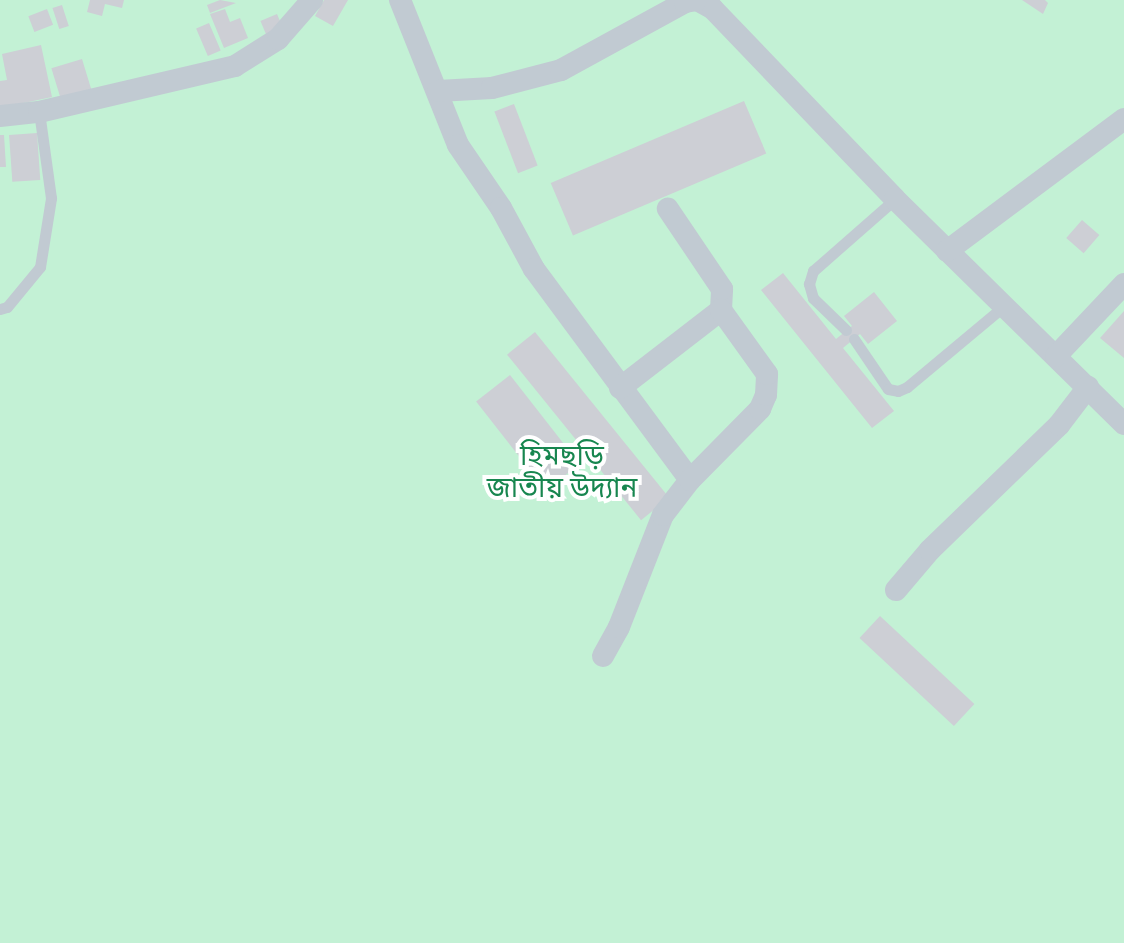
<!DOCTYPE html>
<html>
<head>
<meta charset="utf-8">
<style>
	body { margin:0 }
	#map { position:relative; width:1124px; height:943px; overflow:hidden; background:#f5f3f3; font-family:Figtree,"Noto Sans Bengali",sans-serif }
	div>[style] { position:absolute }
	.green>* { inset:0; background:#c3f1d5; transform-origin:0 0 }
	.building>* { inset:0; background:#cdcfd5; transform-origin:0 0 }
	.service>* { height:11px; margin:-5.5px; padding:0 5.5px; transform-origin:5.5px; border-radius:5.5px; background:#c1cad2 }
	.minor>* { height:22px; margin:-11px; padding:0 11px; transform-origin:11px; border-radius:11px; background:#c1cad2 }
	span { translate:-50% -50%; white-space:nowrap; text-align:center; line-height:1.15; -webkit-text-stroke:8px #fff; paint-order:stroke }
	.park-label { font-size:28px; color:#17864f }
</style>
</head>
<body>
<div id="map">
	<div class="green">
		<div style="left:0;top:0;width:1124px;height:943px"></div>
	</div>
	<div class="building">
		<div style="clip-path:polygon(90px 0,124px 0,122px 8px,105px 4px,102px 16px,87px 12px)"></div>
		<div style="clip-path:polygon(220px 0,236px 3px,210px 13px,207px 5px)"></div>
		<div style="clip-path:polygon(324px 0,348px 0,333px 26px,315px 16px)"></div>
		<div style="clip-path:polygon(1022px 0,1045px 0,1048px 3px,1043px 14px)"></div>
		<div style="left:62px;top:5px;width:22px;height:10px;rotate:72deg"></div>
		<div style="left:47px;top:9px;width:17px;height:20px;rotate:69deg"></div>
		<div style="clip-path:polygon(225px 9px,230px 22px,240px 18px,248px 38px,224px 48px,210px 14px)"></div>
		<div style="left:277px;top:14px;width:15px;height:18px;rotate:67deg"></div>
		<div style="left:209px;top:23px;width:30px;height:14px;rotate:67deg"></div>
		<div style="clip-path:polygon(41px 45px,52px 97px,0 108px,0 81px,7px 80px,2px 54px)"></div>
		<div style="left:82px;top:59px;width:34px;height:32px;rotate:73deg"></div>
		<div style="left:744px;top:101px;width:57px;height:210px;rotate:67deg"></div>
		<div style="left:514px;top:104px;width:66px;height:21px;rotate:69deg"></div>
		<div style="left:37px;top:133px;width:47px;height:28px;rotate:86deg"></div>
		<div style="clip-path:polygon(0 135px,4px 135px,6px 167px,0 167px)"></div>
		<div style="left:1082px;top:220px;width:23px;height:24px;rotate:41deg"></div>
		<div style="clip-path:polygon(783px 273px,836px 339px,852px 326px,844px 316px,874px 292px,897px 321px,868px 344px,860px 334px,843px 348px,894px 411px,872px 428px,761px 290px)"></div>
		<div style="clip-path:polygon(1124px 311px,1124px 358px,1100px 338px)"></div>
		<div style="left:535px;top:332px;width:213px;height:36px;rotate:51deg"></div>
		<div style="left:510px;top:375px;width:113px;height:43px;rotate:52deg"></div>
		<div style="left:880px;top:616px;width:129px;height:30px;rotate:43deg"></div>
	</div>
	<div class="service">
		<div style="left:0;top:309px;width:7px;rotate:-16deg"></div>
		<div style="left:7px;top:307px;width:52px;rotate:-50.5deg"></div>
		<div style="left:40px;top:267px;width:70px;rotate:-80.9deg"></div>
		<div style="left:51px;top:198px;width:87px;rotate:-97.9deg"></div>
		<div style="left:846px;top:330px;width:46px;rotate:-135.9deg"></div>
		<div style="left:813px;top:298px;width:15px;rotate:-106deg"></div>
		<div style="left:809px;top:284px;width:14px;rotate:-73deg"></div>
		<div style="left:813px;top:271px;width:109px;rotate:-41.3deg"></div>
		<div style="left:854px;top:339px;width:60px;rotate:55.8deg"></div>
		<div style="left:888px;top:389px;width:10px;rotate:11deg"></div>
		<div style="left:898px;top:391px;width:10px;rotate:-24deg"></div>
		<div style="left:907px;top:387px;width:126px;rotate:-39.9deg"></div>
	</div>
	<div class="minor">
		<div style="left:400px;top:0;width:156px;rotate:68.2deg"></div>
		<div style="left:458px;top:145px;width:76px;rotate:55.7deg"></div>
		<div style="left:501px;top:208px;width:69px;rotate:61.6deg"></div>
		<div style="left:534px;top:269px;width:262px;rotate:53.5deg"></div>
		<div style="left:697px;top:0;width:18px;rotate:29deg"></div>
		<div style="left:713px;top:9px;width:263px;rotate:46.2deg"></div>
		<div style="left:895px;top:199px;width:321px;rotate:44.5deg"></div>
		<div style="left:438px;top:91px;width:54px;rotate:-3.2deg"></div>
		<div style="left:492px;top:88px;width:71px;rotate:-14.6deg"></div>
		<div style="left:561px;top:70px;width:141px;rotate:-28.7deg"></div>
		<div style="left:685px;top:2px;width:11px;rotate:-10deg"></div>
		<div style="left:0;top:116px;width:39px;rotate:-6deg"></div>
		<div style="left:39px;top:112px;width:201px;rotate:-13.2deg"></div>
		<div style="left:235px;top:66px;width:51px;rotate:-32.1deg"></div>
		<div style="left:278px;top:39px;width:52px;rotate:-48.9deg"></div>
		<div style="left:947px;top:251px;width:221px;rotate:-36.7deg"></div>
		<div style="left:1056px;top:356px;width:99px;rotate:-46.6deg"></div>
		<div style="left:620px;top:388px;width:128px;rotate:-37.7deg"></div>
		<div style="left:721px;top:310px;width:21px;rotate:-87deg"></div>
		<div style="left:722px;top:289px;width:97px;rotate:-124deg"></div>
		<div style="left:896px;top:590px;width:52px;rotate:-49.6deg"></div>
		<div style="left:930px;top:550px;width:180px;rotate:-44.1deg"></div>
		<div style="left:1059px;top:425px;width:48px;rotate:-52.7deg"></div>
		<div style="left:603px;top:656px;width:33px;rotate:-61deg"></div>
		<div style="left:619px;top:627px;width:120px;rotate:-68.6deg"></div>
		<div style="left:663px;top:515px;width:44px;rotate:-52.4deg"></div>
		<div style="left:690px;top:480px;width:100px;rotate:-45.4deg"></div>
		<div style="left:760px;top:409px;width:15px;rotate:-67deg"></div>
		<div style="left:766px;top:395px;width:21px;rotate:-87deg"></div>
		<div style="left:767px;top:374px;width:79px;rotate:-125.7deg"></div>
	</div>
	<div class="park-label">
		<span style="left:562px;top:471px">হিমছড়ি<br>জাতীয় উদ্যান</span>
	</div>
</div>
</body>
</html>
